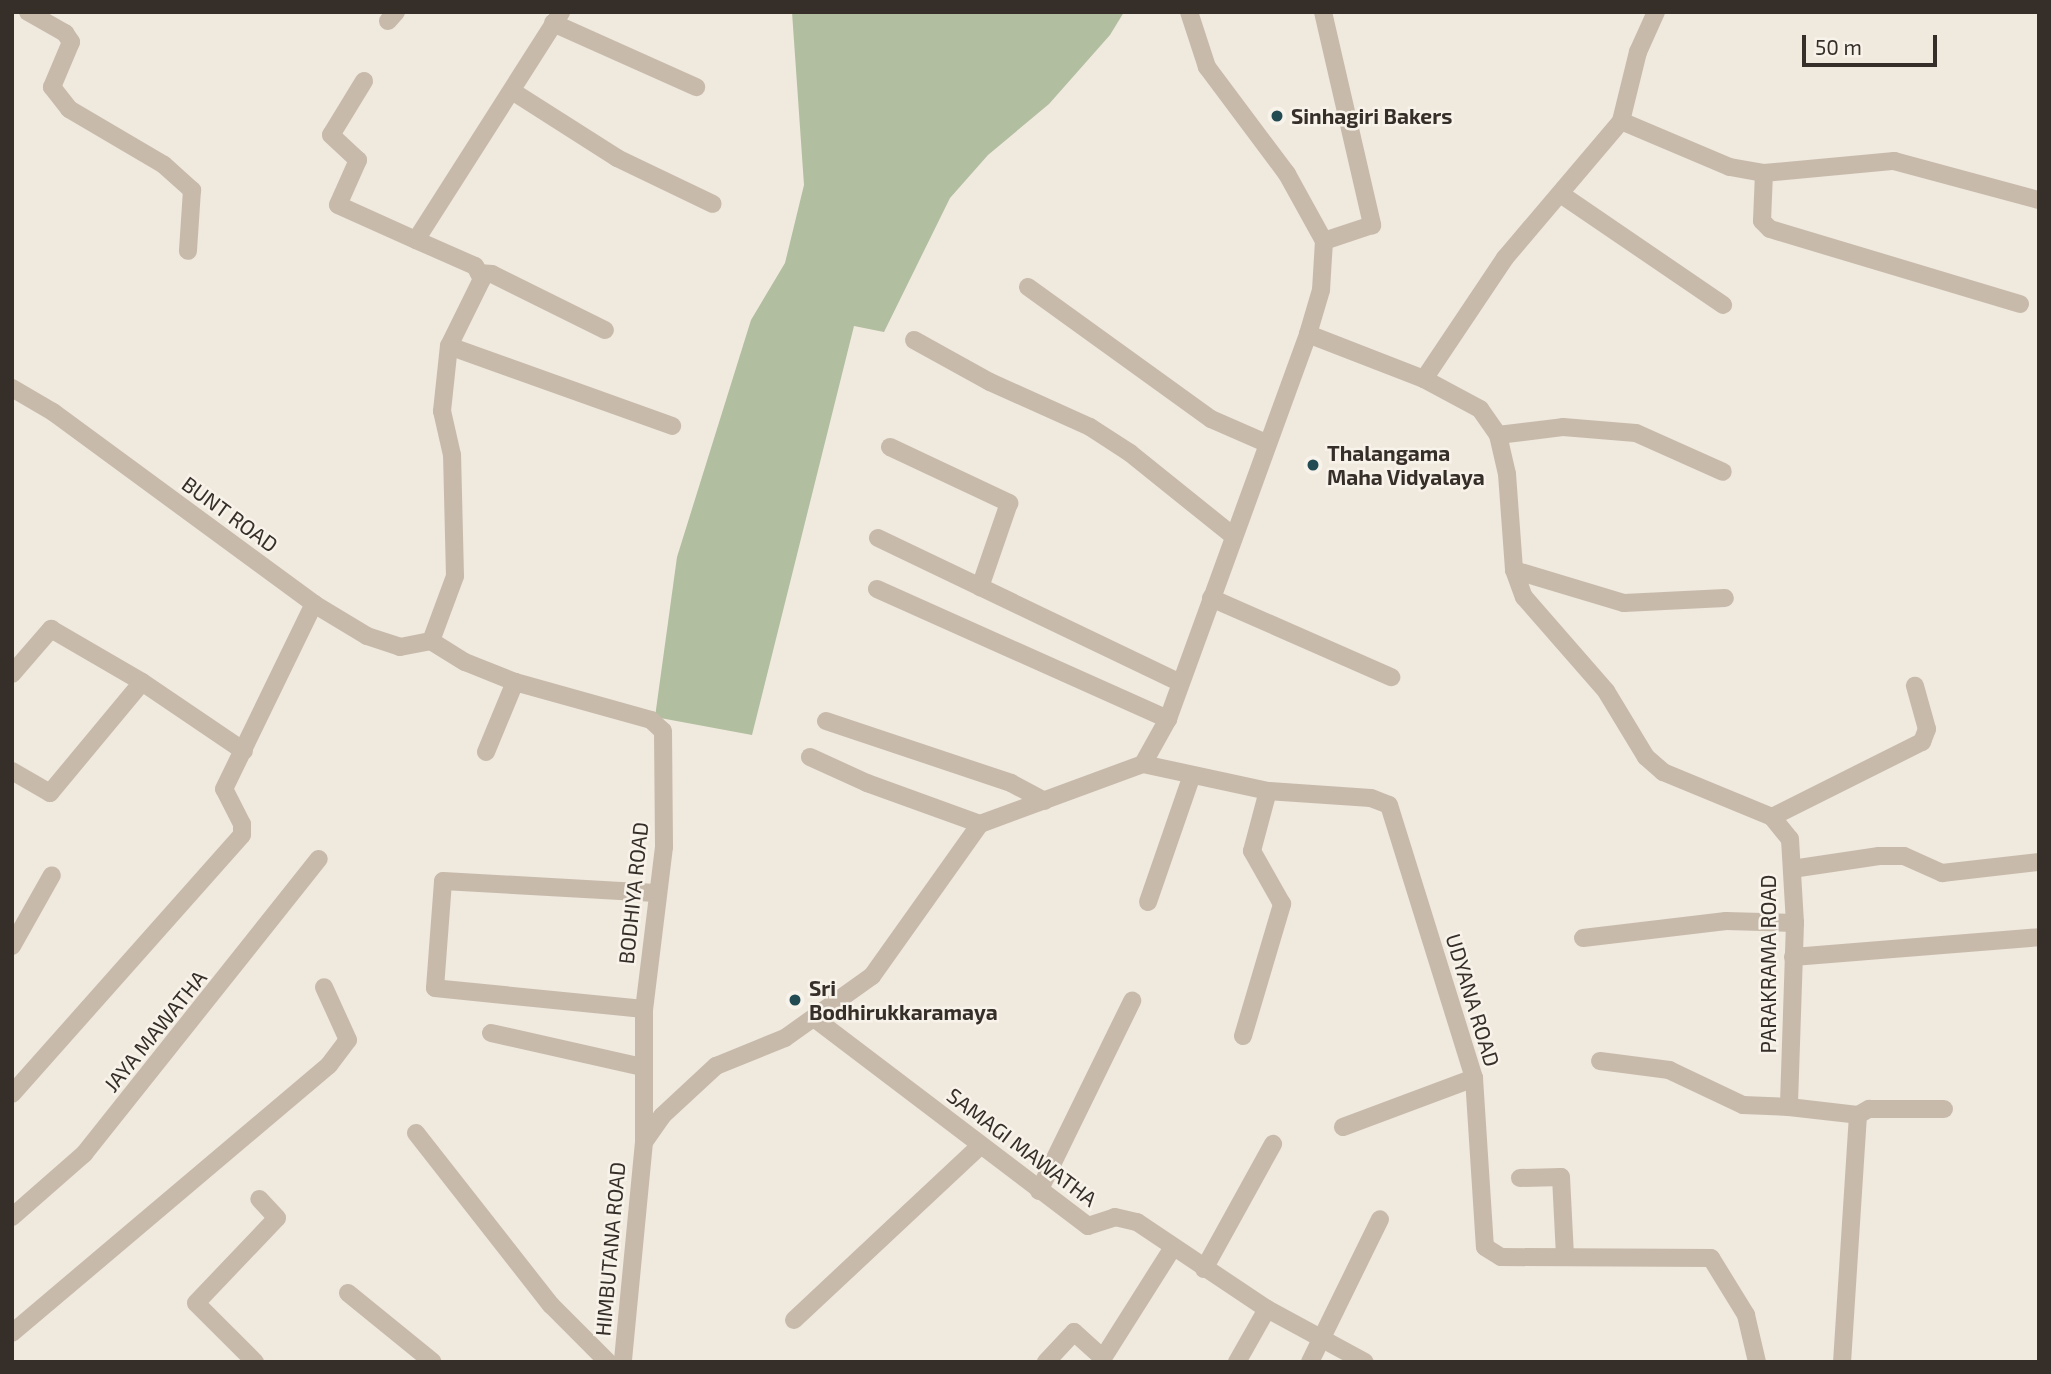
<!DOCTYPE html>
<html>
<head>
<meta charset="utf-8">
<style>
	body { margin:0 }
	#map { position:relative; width:2051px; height:1374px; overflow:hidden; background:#f0e9de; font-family:"Exo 2",sans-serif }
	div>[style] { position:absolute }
	.green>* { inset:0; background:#b1be9f }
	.minor>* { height:18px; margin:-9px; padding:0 9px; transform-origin:9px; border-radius:9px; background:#c7baab }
	.dots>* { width:19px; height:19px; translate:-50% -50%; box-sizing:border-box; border:4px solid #f8f3ea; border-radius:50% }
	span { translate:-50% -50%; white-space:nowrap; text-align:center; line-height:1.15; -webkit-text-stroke:5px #f8f3ea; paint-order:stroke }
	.poi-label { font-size:21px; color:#362e29; font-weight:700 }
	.left { translate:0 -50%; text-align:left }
	.street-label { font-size:21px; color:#362e29 }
	.frame { position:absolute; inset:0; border:14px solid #362e29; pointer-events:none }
	.scale { position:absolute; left:1802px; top:35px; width:135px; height:32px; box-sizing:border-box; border:4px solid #362e29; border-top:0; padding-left:9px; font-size:21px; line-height:24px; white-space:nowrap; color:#362e29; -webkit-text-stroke:5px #f8f3ea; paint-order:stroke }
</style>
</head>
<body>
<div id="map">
	<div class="green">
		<div style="clip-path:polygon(792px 12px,1124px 12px,1110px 35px,1049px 104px,988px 155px,950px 198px,884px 332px,854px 326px,752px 735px,655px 717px,677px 557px,751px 320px,785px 263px,804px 185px)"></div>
	</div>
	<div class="minor">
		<div style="left:28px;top:12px;width:43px;rotate:29.6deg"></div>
		<div style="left:65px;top:33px;width:11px;rotate:56deg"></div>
		<div style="left:71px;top:42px;width:49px;rotate:112.9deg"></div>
		<div style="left:52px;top:87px;width:28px;rotate:52deg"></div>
		<div style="left:69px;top:109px;width:110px;rotate:30.5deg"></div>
		<div style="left:164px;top:165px;width:38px;rotate:42deg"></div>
		<div style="left:192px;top:190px;width:61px;rotate:93.8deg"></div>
		<div style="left:1323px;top:12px;width:219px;rotate:77deg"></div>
		<div style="left:1372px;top:225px;width:51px;rotate:161.6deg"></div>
		<div style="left:388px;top:21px;width:12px;rotate:-48deg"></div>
		<div style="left:553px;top:23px;width:157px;rotate:24.1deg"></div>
		<div style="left:364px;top:81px;width:63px;rotate:121.4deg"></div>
		<div style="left:331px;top:135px;width:37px;rotate:43deg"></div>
		<div style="left:358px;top:160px;width:49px;rotate:114deg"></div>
		<div style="left:338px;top:205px;width:85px;rotate:24.2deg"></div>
		<div style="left:512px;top:91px;width:125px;rotate:32.5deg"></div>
		<div style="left:617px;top:158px;width:106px;rotate:25.6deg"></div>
		<div style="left:1621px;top:121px;width:118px;rotate:22.9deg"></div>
		<div style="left:1730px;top:167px;width:35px;rotate:10deg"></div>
		<div style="left:1764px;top:173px;width:131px;rotate:-5.3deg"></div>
		<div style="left:1894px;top:161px;width:150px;rotate:15.1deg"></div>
		<div style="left:1764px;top:173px;width:48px;rotate:92.4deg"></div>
		<div style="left:1762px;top:221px;width:11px;rotate:45deg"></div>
		<div style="left:1770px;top:229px;width:261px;rotate:16.7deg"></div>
		<div style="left:1562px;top:195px;width:195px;rotate:34.3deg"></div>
		<div style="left:479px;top:273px;width:13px;rotate:4deg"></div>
		<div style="left:492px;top:274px;width:126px;rotate:26.4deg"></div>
		<div style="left:1028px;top:287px;width:226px;rotate:35.8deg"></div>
		<div style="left:1211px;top:419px;width:60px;rotate:23.6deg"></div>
		<div style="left:1308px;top:334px;width:124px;rotate:21.2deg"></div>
		<div style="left:1424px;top:379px;width:64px;rotate:28.2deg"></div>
		<div style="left:1480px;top:409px;width:32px;rotate:55deg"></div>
		<div style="left:1498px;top:435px;width:40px;rotate:77deg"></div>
		<div style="left:1507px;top:474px;width:96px;rotate:85.8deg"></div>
		<div style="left:1514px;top:570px;width:29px;rotate:70deg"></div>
		<div style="left:1524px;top:597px;width:125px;rotate:48.9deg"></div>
		<div style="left:1606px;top:691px;width:77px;rotate:58.8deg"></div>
		<div style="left:1646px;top:757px;width:23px;rotate:41deg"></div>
		<div style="left:1663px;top:772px;width:118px;rotate:22.4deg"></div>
		<div style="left:1772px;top:817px;width:28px;rotate:51deg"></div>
		<div style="left:1790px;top:839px;width:84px;rotate:86.6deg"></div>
		<div style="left:1795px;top:923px;width:184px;rotate:91.9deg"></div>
		<div style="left:1789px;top:1107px;width:69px;rotate:6.6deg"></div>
		<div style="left:1858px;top:1115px;width:248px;rotate:93.7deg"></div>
		<div style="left:914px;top:340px;width:87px;rotate:28.9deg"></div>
		<div style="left:990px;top:382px;width:110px;rotate:24.2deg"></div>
		<div style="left:1090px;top:427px;width:48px;rotate:33deg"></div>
		<div style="left:1130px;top:453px;width:131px;rotate:38.8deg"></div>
		<div style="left:449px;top:346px;width:237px;rotate:19.7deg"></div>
		<div style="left:1424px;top:379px;width:146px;rotate:-56.2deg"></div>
		<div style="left:1505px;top:258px;width:180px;rotate:-49.7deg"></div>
		<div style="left:1621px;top:121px;width:71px;rotate:-76.2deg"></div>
		<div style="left:1638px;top:52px;width:44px;rotate:-65.8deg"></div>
		<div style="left:12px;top:388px;width:48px;rotate:30.3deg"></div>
		<div style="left:53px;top:412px;width:324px;rotate:36.3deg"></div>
		<div style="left:314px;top:604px;width:62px;rotate:31.1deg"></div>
		<div style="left:367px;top:636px;width:35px;rotate:18deg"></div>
		<div style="left:400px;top:647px;width:32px;rotate:-11deg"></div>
		<div style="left:1498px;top:435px;width:65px;rotate:-7deg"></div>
		<div style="left:1563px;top:427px;width:73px;rotate:4.7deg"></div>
		<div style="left:1636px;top:433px;width:95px;rotate:24.1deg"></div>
		<div style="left:890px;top:447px;width:132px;rotate:25.2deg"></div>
		<div style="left:1009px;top:503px;width:89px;rotate:109deg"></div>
		<div style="left:878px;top:538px;width:335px;rotate:25.6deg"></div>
		<div style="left:1514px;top:570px;width:115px;rotate:16.7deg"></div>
		<div style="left:1624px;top:603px;width:101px;rotate:-2.8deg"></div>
		<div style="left:877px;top:589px;width:319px;rotate:24.1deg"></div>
		<div style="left:1211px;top:598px;width:197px;rotate:23.7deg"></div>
		<div style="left:431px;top:641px;width:40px;rotate:32deg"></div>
		<div style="left:465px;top:662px;width:54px;rotate:21.8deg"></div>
		<div style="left:515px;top:682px;width:141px;rotate:15.6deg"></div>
		<div style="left:651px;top:720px;width:16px;rotate:43deg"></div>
		<div style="left:663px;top:731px;width:116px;rotate:89.5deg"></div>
		<div style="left:664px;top:847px;width:163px;rotate:97deg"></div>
		<div style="left:644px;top:1009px;width:133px;rotate:90deg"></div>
		<div style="left:644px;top:1142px;width:221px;rotate:95.5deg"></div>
		<div style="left:431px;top:641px;width:69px;rotate:-69.7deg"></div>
		<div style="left:455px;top:576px;width:121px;rotate:-91.4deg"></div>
		<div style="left:452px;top:455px;width:45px;rotate:-102.8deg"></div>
		<div style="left:442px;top:411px;width:65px;rotate:-83.9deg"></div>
		<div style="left:449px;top:346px;width:75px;rotate:-63.8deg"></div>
		<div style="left:482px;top:279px;width:15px;rotate:-118deg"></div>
		<div style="left:475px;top:266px;width:64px;rotate:-156.2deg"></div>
		<div style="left:416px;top:240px;width:270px;rotate:-57.5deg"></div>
		<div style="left:12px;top:674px;width:60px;rotate:-49.1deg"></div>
		<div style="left:51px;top:629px;width:105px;rotate:30.2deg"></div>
		<div style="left:142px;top:682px;width:123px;rotate:34.1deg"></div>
		<div style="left:826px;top:721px;width:195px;rotate:18.5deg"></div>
		<div style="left:1011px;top:783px;width:38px;rotate:28deg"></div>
		<div style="left:486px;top:752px;width:76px;rotate:-67.5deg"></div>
		<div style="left:810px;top:757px;width:63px;rotate:24.5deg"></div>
		<div style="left:867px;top:783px;width:120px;rotate:19.9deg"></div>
		<div style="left:1143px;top:764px;width:128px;rotate:12.2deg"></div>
		<div style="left:1268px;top:791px;width:103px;rotate:3.9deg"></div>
		<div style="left:1371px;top:798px;width:19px;rotate:21deg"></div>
		<div style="left:1389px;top:805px;width:286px;rotate:72.7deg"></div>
		<div style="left:1474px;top:1078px;width:169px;rotate:86.3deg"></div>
		<div style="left:1485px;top:1247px;width:19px;rotate:32deg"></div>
		<div style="left:1501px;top:1257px;width:210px;rotate:0.3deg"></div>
		<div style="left:1711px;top:1258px;width:67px;rotate:58.4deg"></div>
		<div style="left:1746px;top:1315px;width:48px;rotate:76.8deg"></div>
		<div style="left:12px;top:771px;width:44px;rotate:30.1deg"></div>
		<div style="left:50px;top:793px;width:144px;rotate:-50.3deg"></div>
		<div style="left:1772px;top:817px;width:168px;rotate:-26.6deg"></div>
		<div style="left:1922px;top:742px;width:14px;rotate:-69deg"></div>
		<div style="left:1927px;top:729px;width:45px;rotate:-105.6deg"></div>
		<div style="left:1792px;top:869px;width:88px;rotate:-8.5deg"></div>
		<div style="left:1879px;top:856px;width:25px"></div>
		<div style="left:1904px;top:856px;width:42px;rotate:24.1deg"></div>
		<div style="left:1942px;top:873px;width:98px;rotate:-6.5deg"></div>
		<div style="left:1148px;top:902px;width:134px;rotate:-70.9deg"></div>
		<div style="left:1583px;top:938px;width:144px;rotate:-6.8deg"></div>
		<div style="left:1726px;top:921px;width:69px;rotate:1.7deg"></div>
		<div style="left:12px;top:946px;width:81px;rotate:-60.6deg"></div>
		<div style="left:1793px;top:957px;width:247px;rotate:-4.6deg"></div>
		<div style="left:644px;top:1009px;width:210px;rotate:-174.3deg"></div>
		<div style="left:435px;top:988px;width:107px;rotate:-85.7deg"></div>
		<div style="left:443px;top:881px;width:213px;rotate:3.2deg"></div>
		<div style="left:814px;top:1018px;width:344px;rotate:37.2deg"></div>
		<div style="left:1088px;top:1226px;width:28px;rotate:-18deg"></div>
		<div style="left:1115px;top:1217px;width:23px;rotate:13deg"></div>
		<div style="left:1137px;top:1222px;width:156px;rotate:33.8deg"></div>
		<div style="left:1267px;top:1309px;width:111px;rotate:28.4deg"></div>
		<div style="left:491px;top:1033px;width:155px;rotate:12.7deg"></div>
		<div style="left:1243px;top:1036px;width:138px;rotate:-73.5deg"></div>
		<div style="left:1282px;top:904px;width:61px;rotate:-119.5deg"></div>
		<div style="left:1252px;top:851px;width:62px;rotate:-75.1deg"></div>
		<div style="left:1600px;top:1061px;width:70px;rotate:7.4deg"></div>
		<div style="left:1669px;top:1070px;width:82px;rotate:25.3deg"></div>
		<div style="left:1743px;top:1105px;width:46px;rotate:2.5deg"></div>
		<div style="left:12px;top:1094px;width:346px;rotate:-48.4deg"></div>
		<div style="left:242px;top:835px;width:11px;rotate:-90deg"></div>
		<div style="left:242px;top:824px;width:39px;rotate:-117deg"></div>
		<div style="left:224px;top:789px;width:206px;rotate:-64.1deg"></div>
		<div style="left:1858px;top:1115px;width:13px;rotate:-29deg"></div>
		<div style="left:1869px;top:1109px;width:75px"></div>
		<div style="left:1343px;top:1127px;width:140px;rotate:-20.5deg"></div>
		<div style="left:416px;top:1133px;width:219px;rotate:51.9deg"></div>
		<div style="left:551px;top:1305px;width:81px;rotate:45deg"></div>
		<div style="left:644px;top:1142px;width:32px;rotate:-55deg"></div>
		<div style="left:662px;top:1116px;width:74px;rotate:-42.8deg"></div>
		<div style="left:716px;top:1066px;width:74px;rotate:-22.1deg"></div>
		<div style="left:785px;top:1038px;width:107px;rotate:-35.5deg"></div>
		<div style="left:872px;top:976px;width:186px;rotate:-54.6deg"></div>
		<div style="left:980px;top:824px;width:174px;rotate:-20.2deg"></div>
		<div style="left:1143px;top:764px;width:51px;rotate:-60.9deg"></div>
		<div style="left:1168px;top:719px;width:410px;rotate:-70deg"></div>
		<div style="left:1308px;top:334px;width:46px;rotate:-73.5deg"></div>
		<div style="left:1321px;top:290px;width:49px;rotate:-86.5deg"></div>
		<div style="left:1324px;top:241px;width:77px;rotate:-118.9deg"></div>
		<div style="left:1287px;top:174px;width:134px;rotate:-126.8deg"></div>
		<div style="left:1207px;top:67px;width:58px;rotate:-108.1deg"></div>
		<div style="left:1520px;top:1178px;width:41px;rotate:-1.4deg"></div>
		<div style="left:1561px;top:1177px;width:79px;rotate:87.1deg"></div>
		<div style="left:1039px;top:1191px;width:212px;rotate:-63.9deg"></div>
		<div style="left:12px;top:1217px;width:96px;rotate:-41.2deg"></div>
		<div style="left:84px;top:1154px;width:377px;rotate:-51.5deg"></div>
		<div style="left:1204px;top:1269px;width:143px;rotate:-61.1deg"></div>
		<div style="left:348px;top:1293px;width:109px;rotate:39.1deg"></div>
		<div style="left:794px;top:1320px;width:253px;rotate:-43.1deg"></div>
		<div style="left:12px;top:1333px;width:415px;rotate:-40.2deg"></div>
		<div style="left:329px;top:1065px;width:31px;rotate:-53deg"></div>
		<div style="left:348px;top:1040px;width:58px;rotate:-114.4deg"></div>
		<div style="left:255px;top:1362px;width:83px;rotate:-135deg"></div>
		<div style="left:196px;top:1303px;width:117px;rotate:-46.4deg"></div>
		<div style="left:277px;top:1218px;width:26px;rotate:-133deg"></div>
		<div style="left:1046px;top:1362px;width:41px;rotate:-47deg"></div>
		<div style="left:1074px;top:1332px;width:39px;rotate:42deg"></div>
		<div style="left:1103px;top:1358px;width:129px;rotate:-57.7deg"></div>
		<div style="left:1237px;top:1362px;width:61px;rotate:-60.5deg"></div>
		<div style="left:1310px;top:1362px;width:159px;rotate:-63.9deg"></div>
	</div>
	<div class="dots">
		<div style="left:1277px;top:116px;background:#234b53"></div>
		<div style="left:1313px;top:465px;background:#234b53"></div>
		<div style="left:795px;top:1000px;background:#234b53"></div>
	</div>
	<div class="poi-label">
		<span class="left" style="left:1291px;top:116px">Sinhagiri Bakers</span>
		<span class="left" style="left:1327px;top:465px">Thalangama<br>Maha Vidyalaya</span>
		<span class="left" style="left:809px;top:1000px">Sri<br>Bodhirukkaramaya</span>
	</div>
	<div class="street-label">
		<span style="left:230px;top:514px;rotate:36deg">BUNT ROAD</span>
		<span style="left:633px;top:893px;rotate:-84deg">BODHIYA ROAD</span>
		<span style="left:1768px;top:964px;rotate:-90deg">PARAKRAMA ROAD</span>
		<span style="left:1473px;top:1000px;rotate:73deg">UDYANA ROAD</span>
		<span style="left:155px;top:1031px;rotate:-51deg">JAYA MAWATHA</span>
		<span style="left:1022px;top:1147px;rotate:37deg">SAMAGI MAWATHA</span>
		<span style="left:610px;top:1249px;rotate:-85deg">HIMBUTANA ROAD</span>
	</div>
	<div class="frame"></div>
	<div class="scale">50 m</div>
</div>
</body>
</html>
